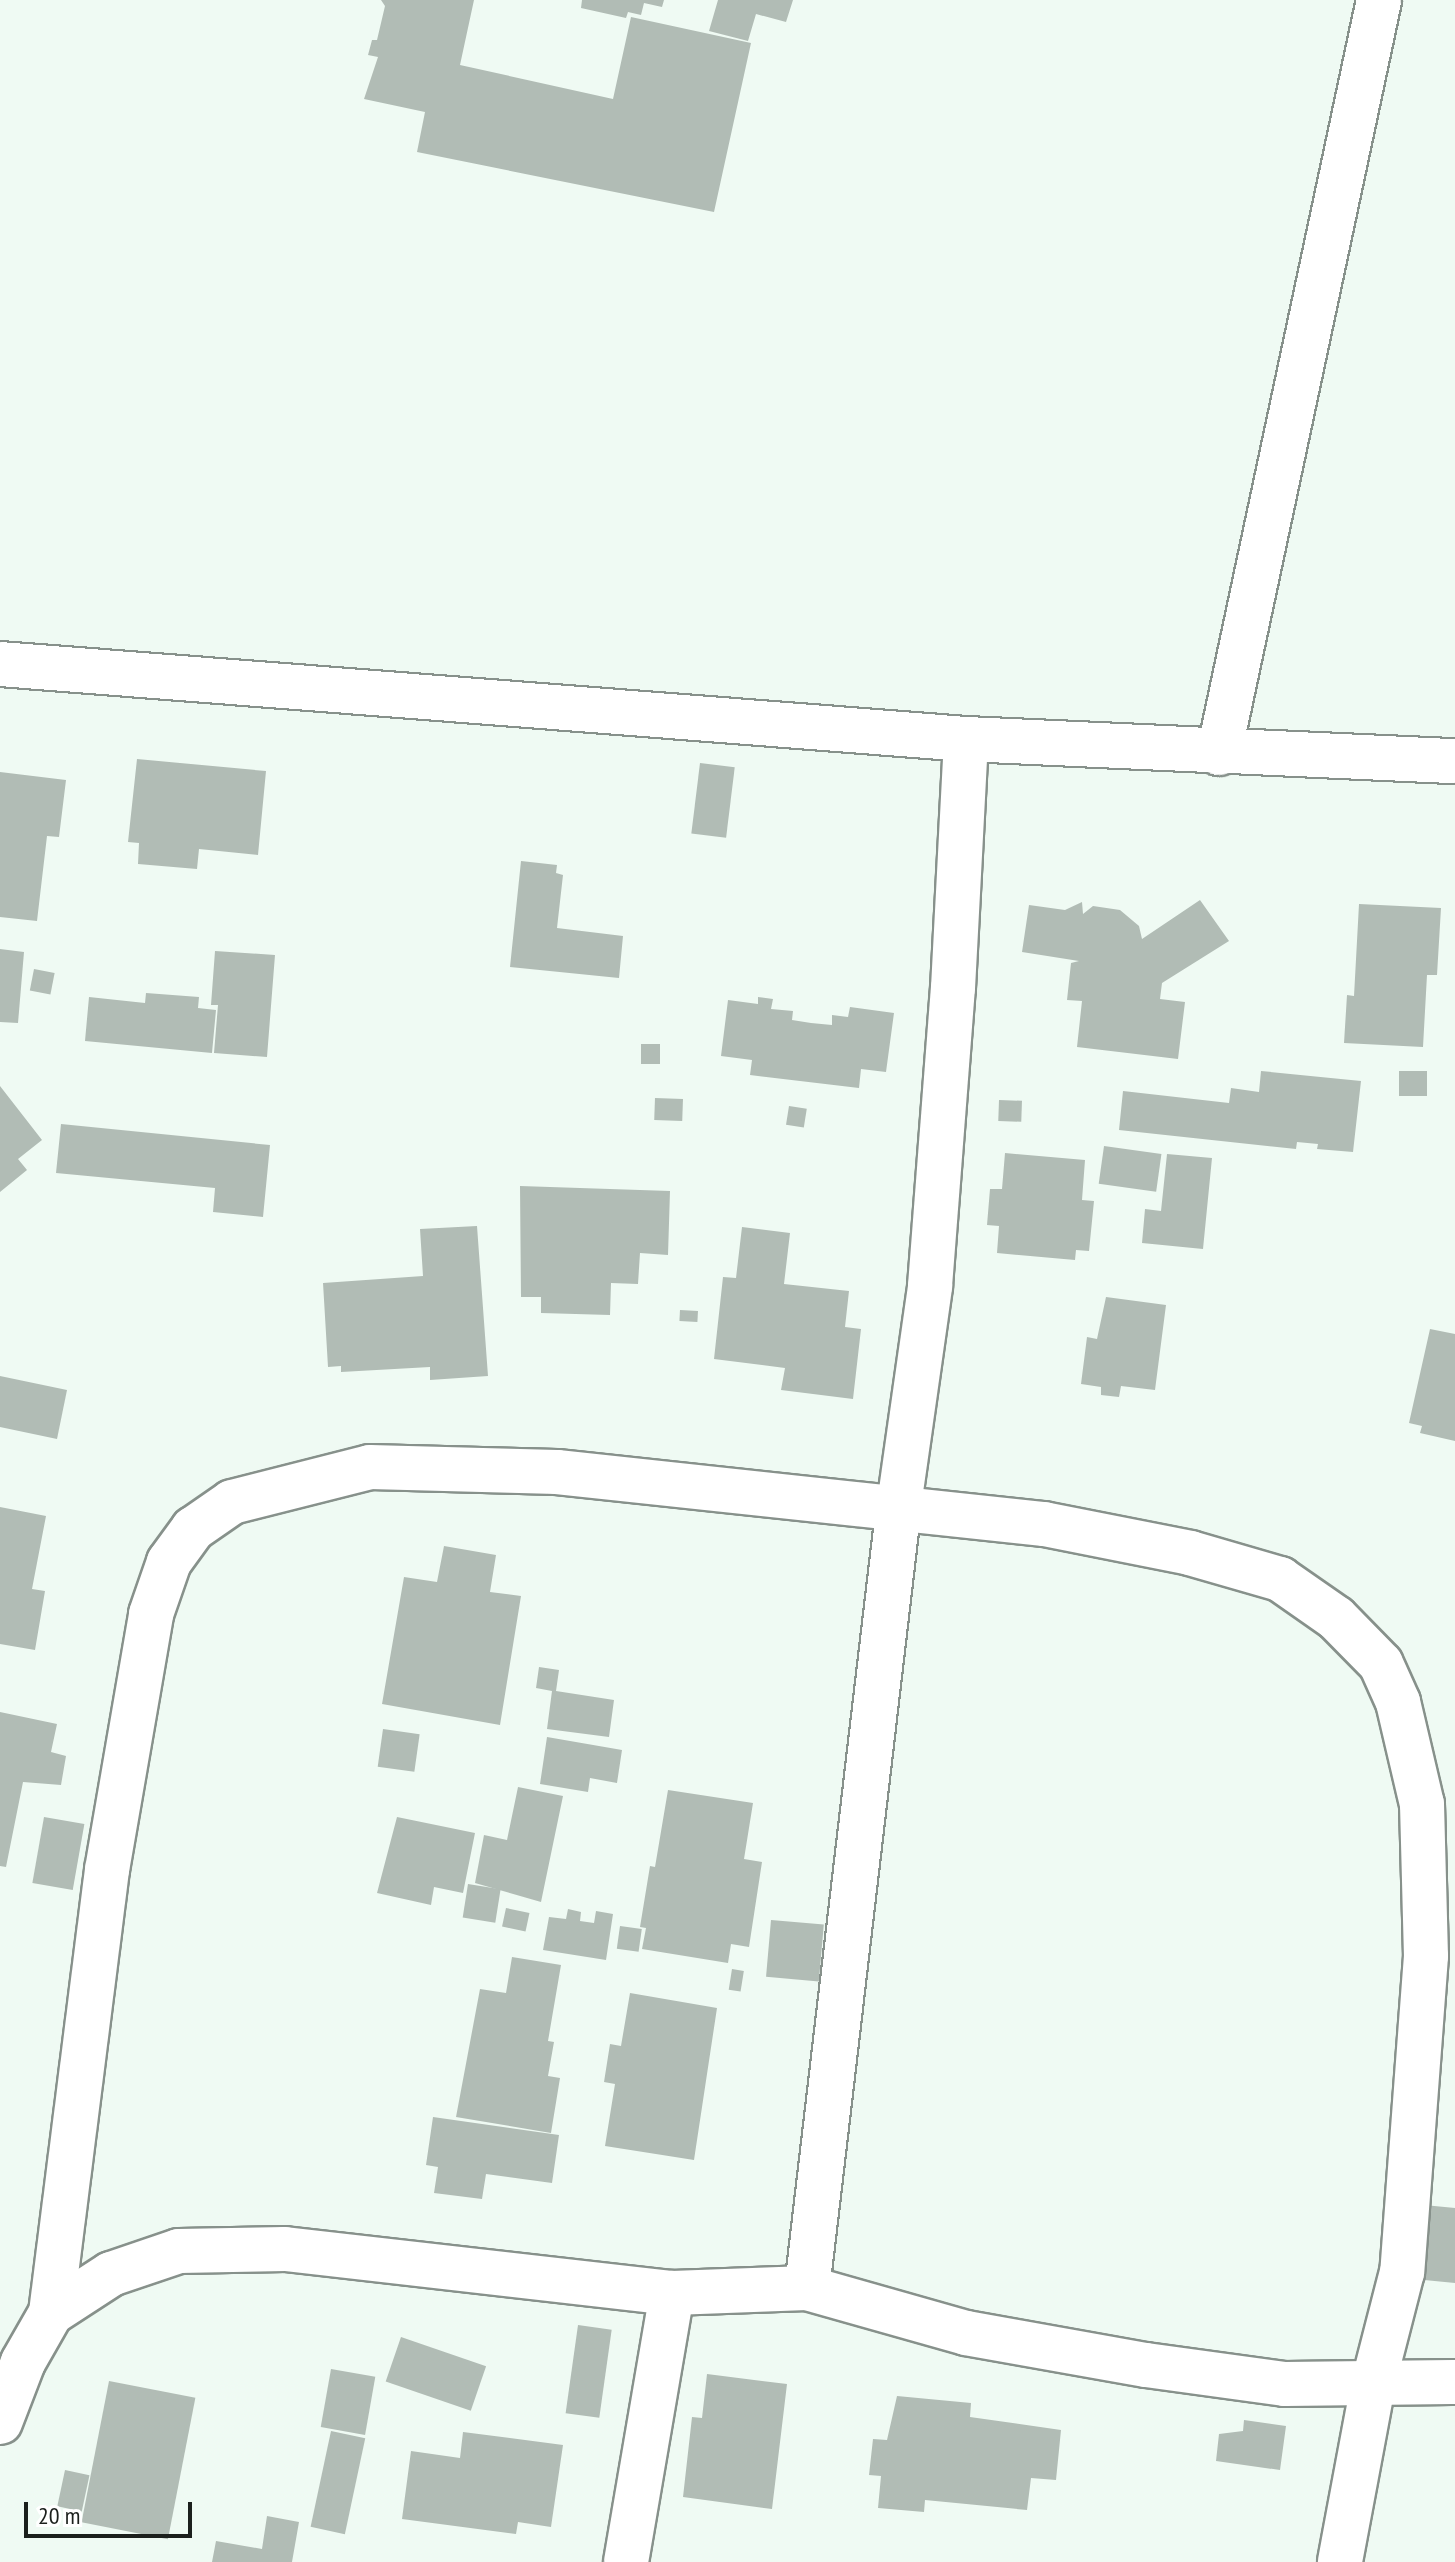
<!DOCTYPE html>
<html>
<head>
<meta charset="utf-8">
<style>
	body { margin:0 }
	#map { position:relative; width:1455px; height:2562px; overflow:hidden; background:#effaf3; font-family:"PT Sans Narrow",sans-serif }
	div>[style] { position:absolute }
	.building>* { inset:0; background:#b1bcb5; transform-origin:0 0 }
	.roads { filter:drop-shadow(2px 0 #87918b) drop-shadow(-2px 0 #87918b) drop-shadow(0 2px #87918b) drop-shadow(0 -2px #87918b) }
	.minor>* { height:44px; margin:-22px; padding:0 22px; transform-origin:22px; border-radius:22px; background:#fff }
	span { translate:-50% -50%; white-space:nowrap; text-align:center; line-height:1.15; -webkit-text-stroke:7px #fff; paint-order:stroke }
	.scale { position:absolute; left:24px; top:2502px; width:168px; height:36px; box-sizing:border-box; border:4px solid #1b1f1c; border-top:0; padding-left:10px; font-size:24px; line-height:28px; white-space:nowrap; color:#1b1f1c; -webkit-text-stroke:6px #fff; paint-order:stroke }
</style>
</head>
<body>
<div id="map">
	<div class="building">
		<div style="clip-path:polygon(381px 0,474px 0,460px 65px,613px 99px,631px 17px,751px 43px,714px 212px,417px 152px,425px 112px,364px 99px,378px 57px,368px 55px,372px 40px,377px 40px,385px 6px)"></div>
		<div style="clip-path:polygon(582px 0,664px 0,662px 7px,644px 3px,641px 15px,628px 12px,626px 18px,581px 8px)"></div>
		<div style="clip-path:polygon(718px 0,793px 0,786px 22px,756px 14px,748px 41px,709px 31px)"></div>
		<div style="clip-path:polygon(137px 759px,266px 771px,258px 855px,199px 849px,197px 869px,138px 864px,139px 843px,128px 842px)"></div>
		<div style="left:700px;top:763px;width:35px;height:71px;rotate:7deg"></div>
		<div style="clip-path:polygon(0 772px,66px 780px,59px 837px,47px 836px,37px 921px,0 917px)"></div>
		<div style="clip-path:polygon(521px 861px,557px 865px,556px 873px,563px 875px,557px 928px,623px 936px,619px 978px,510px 967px)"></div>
		<div style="clip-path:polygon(1200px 900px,1229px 941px,1162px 983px,1160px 999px,1185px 1002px,1178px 1059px,1077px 1047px,1082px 1001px,1067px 1000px,1071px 963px,1079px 961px,1022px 952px,1029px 905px,1065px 910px,1082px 902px,1083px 914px,1093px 906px,1120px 910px,1139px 926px,1142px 939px)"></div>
		<div style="clip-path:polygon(1359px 904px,1441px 908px,1437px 975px,1427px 975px,1423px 1047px,1344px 1043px,1347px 995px,1354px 996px)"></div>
		<div style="clip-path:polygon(0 949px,24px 952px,18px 1023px,0 1022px)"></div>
		<div style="clip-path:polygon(215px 951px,275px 955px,267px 1057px,214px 1053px,218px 1005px,211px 1005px)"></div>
		<div style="left:34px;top:969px;width:21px;height:22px;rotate:11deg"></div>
		<div style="clip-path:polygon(146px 993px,199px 997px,198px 1008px,216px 1010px,212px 1053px,85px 1041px,89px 997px,145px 1003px)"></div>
		<div style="clip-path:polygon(758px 997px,773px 999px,771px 1009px,793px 1011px,792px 1020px,811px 1023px,832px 1025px,832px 1015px,848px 1017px,850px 1007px,894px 1013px,886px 1072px,861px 1069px,859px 1088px,750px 1075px,752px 1060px,721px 1056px,728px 1000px,758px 1004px)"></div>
		<div style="left:641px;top:1044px;width:19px;height:20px"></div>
		<div style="clip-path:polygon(1261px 1071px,1361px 1081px,1353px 1152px,1317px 1149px,1318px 1144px,1297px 1142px,1296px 1149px,1119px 1130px,1123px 1091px,1229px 1103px,1231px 1088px,1259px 1092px)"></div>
		<div style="left:1399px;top:1071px;width:28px;height:25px"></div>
		<div style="clip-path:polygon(0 1086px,42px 1140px,18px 1159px,27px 1170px,0 1192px)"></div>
		<div style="left:655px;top:1098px;width:28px;height:22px;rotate:2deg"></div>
		<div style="left:999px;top:1100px;width:23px;height:21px;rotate:2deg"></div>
		<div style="left:789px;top:1106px;width:18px;height:19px;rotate:9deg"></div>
		<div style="clip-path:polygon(61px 1124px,270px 1145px,263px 1217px,213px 1212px,215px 1188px,56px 1173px)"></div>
		<div style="left:1104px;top:1146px;width:58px;height:38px;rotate:8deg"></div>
		<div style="clip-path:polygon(1005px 1153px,1085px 1160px,1082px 1200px,1094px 1201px,1089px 1251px,1076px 1250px,1075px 1260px,997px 1253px,999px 1226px,987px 1225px,990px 1189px,1002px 1189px)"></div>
		<div style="clip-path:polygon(1167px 1154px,1212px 1158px,1203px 1249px,1142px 1243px,1145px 1209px,1161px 1211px)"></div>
		<div style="clip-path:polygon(520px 1186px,670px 1191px,668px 1255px,640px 1253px,638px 1284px,611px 1283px,610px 1315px,541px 1313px,541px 1297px,521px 1297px)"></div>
		<div style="clip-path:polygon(477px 1226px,488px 1376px,430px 1380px,430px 1367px,341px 1372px,341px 1366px,328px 1367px,323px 1283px,423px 1276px,420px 1229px)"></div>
		<div style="clip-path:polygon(742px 1227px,790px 1233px,784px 1284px,849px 1291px,845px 1327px,861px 1329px,853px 1399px,781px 1390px,785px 1368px,714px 1359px,723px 1277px,736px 1278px)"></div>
		<div style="clip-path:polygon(1106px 1297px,1166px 1305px,1155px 1390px,1121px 1386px,1119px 1397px,1101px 1395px,1101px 1387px,1081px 1384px,1087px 1337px,1097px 1339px)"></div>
		<div style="left:680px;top:1310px;width:18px;height:11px;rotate:3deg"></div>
		<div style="clip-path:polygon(1430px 1329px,1455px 1334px,1455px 1441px,1420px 1433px,1422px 1426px,1409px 1423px)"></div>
		<div style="clip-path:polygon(0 1376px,67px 1390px,57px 1439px,0 1427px)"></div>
		<div style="clip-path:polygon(0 1507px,46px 1516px,32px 1589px,45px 1591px,35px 1650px,0 1644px)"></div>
		<div style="clip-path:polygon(444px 1546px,496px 1555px,490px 1592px,521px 1596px,500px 1725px,382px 1704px,404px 1577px,437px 1582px)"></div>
		<div style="clip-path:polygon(539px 1667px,559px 1670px,556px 1691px,614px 1700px,609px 1737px,547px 1729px,552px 1691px,536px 1688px)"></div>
		<div style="clip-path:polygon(0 1712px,57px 1724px,51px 1752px,66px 1756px,61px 1785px,23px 1782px,6px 1867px,0 1866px)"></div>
		<div style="left:383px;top:1729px;width:37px;height:38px;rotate:8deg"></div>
		<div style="clip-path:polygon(547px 1737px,622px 1750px,617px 1783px,590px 1778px,588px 1792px,540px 1784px)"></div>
		<div style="clip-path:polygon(518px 1787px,563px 1796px,541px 1902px,475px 1883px,484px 1835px,507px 1840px)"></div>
		<div style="clip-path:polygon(668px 1790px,753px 1803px,744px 1859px,762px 1862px,749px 1947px,731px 1944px,728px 1963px,642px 1949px,646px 1928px,640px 1927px,650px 1866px,655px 1867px)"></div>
		<div style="left:44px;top:1817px;width:41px;height:67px;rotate:10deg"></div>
		<div style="clip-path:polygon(397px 1817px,475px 1833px,463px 1893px,434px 1887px,431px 1905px,377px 1893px)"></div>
		<div style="left:468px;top:1884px;width:33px;height:34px;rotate:9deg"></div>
		<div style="left:506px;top:1908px;width:24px;height:19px;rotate:12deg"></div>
		<div style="clip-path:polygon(568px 1909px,581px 1912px,580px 1921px,594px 1923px,596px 1911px,613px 1914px,606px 1960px,543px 1950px,549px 1917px,566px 1919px)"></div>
		<div style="left:771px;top:1920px;width:53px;height:57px;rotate:5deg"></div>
		<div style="left:620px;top:1926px;width:22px;height:23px;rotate:8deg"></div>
		<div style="clip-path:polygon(512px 1957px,561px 1965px,548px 2041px,554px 2042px,548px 2076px,560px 2078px,551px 2133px,456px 2117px,480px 1989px,506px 1993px)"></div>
		<div style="left:732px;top:1969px;width:12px;height:21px;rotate:9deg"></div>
		<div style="clip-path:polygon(630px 1993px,717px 2008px,694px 2160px,605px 2146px,615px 2084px,604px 2082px,610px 2044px,621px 2046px)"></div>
		<div style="clip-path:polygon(433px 2117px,559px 2135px,552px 2183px,486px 2174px,482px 2199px,434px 2193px,438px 2167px,426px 2165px)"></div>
		<div style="clip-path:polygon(1424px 2205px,1455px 2208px,1455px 2283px,1414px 2279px)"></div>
		<div style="left:578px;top:2325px;width:34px;height:89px;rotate:8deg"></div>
		<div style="left:401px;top:2337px;width:90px;height:47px;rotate:19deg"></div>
		<div style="left:331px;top:2369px;width:45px;height:59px;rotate:10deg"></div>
		<div style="clip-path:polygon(707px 2374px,787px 2384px,772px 2509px,683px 2497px,692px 2417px,702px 2418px)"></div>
		<div style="left:109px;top:2381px;width:88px;height:144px;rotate:11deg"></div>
		<div style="clip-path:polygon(897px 2396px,971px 2403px,970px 2417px,1061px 2430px,1056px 2480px,1031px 2478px,1027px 2510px,925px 2500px,924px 2512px,878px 2508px,881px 2476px,869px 2475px,873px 2439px,887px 2440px)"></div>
		<div style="clip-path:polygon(1244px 2420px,1286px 2426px,1280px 2470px,1216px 2461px,1219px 2434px,1243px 2431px)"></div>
		<div style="left:331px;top:2431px;width:35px;height:98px;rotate:12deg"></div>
		<div style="clip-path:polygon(463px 2432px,563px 2445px,551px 2527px,518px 2522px,516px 2534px,402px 2519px,411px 2451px,460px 2458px)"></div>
		<div style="left:65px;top:2470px;width:25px;height:37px;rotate:12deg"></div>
		<div style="clip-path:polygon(267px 2516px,299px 2522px,292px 2562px,212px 2562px,216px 2541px,262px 2549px)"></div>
	</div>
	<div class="roads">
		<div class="minor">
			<div style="left:0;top:664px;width:969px;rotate:4.44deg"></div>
			<div style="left:966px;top:739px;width:489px;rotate:2.6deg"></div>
			<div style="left:1219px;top:753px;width:770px;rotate:-78deg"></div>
			<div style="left:807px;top:2288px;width:788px;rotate:-83.3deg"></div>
			<div style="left:899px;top:1505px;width:221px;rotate:-81.9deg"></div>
			<div style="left:930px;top:1286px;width:299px;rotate:-85.6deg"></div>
			<div style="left:953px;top:988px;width:249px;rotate:-87deg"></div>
			<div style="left:51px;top:2313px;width:447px;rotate:-82.8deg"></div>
			<div style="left:107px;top:1870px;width:260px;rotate:-80.2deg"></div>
			<div style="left:151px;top:1614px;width:55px;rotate:-70.9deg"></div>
			<div style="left:169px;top:1562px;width:41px;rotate:-54deg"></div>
			<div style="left:193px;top:1529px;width:47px;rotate:-34.7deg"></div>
			<div style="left:232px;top:1502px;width:142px;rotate:-14.2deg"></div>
			<div style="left:370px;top:1467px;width:187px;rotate:1.5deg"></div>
			<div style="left:557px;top:1472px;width:490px;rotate:6.1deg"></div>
			<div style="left:1044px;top:1524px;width:149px;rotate:11.2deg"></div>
			<div style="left:1190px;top:1553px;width:94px;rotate:16.1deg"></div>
			<div style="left:1280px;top:1579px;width:68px;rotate:34.9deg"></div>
			<div style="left:1336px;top:1618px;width:64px;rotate:45.6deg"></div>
			<div style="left:1381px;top:1664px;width:42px;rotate:65.9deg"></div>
			<div style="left:1398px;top:1702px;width:105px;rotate:76.8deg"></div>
			<div style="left:1422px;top:1804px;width:152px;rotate:88.5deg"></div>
			<div style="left:1426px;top:1956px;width:317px;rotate:94.3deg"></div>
			<div style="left:1402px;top:2272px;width:117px;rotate:104.4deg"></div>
			<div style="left:1373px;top:2385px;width:180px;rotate:100.6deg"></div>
			<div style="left:0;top:2422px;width:64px;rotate:-69deg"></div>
			<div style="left:23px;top:2362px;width:56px;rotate:-60.3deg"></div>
			<div style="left:51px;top:2313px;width:72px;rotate:-33deg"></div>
			<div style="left:111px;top:2274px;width:72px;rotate:-18.7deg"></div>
			<div style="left:179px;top:2251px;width:106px;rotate:-1.1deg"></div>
			<div style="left:285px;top:2249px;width:389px;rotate:6.5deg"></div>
			<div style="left:672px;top:2293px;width:135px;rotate:-2.1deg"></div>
			<div style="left:807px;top:2288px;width:165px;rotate:15.8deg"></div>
			<div style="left:966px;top:2333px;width:183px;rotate:10.1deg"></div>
			<div style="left:1146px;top:2365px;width:140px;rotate:7.8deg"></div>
			<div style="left:1285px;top:2384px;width:170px;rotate:-0.7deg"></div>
			<div style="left:626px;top:2562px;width:273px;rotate:-80.3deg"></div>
		</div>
	</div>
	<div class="scale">20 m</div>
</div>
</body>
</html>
